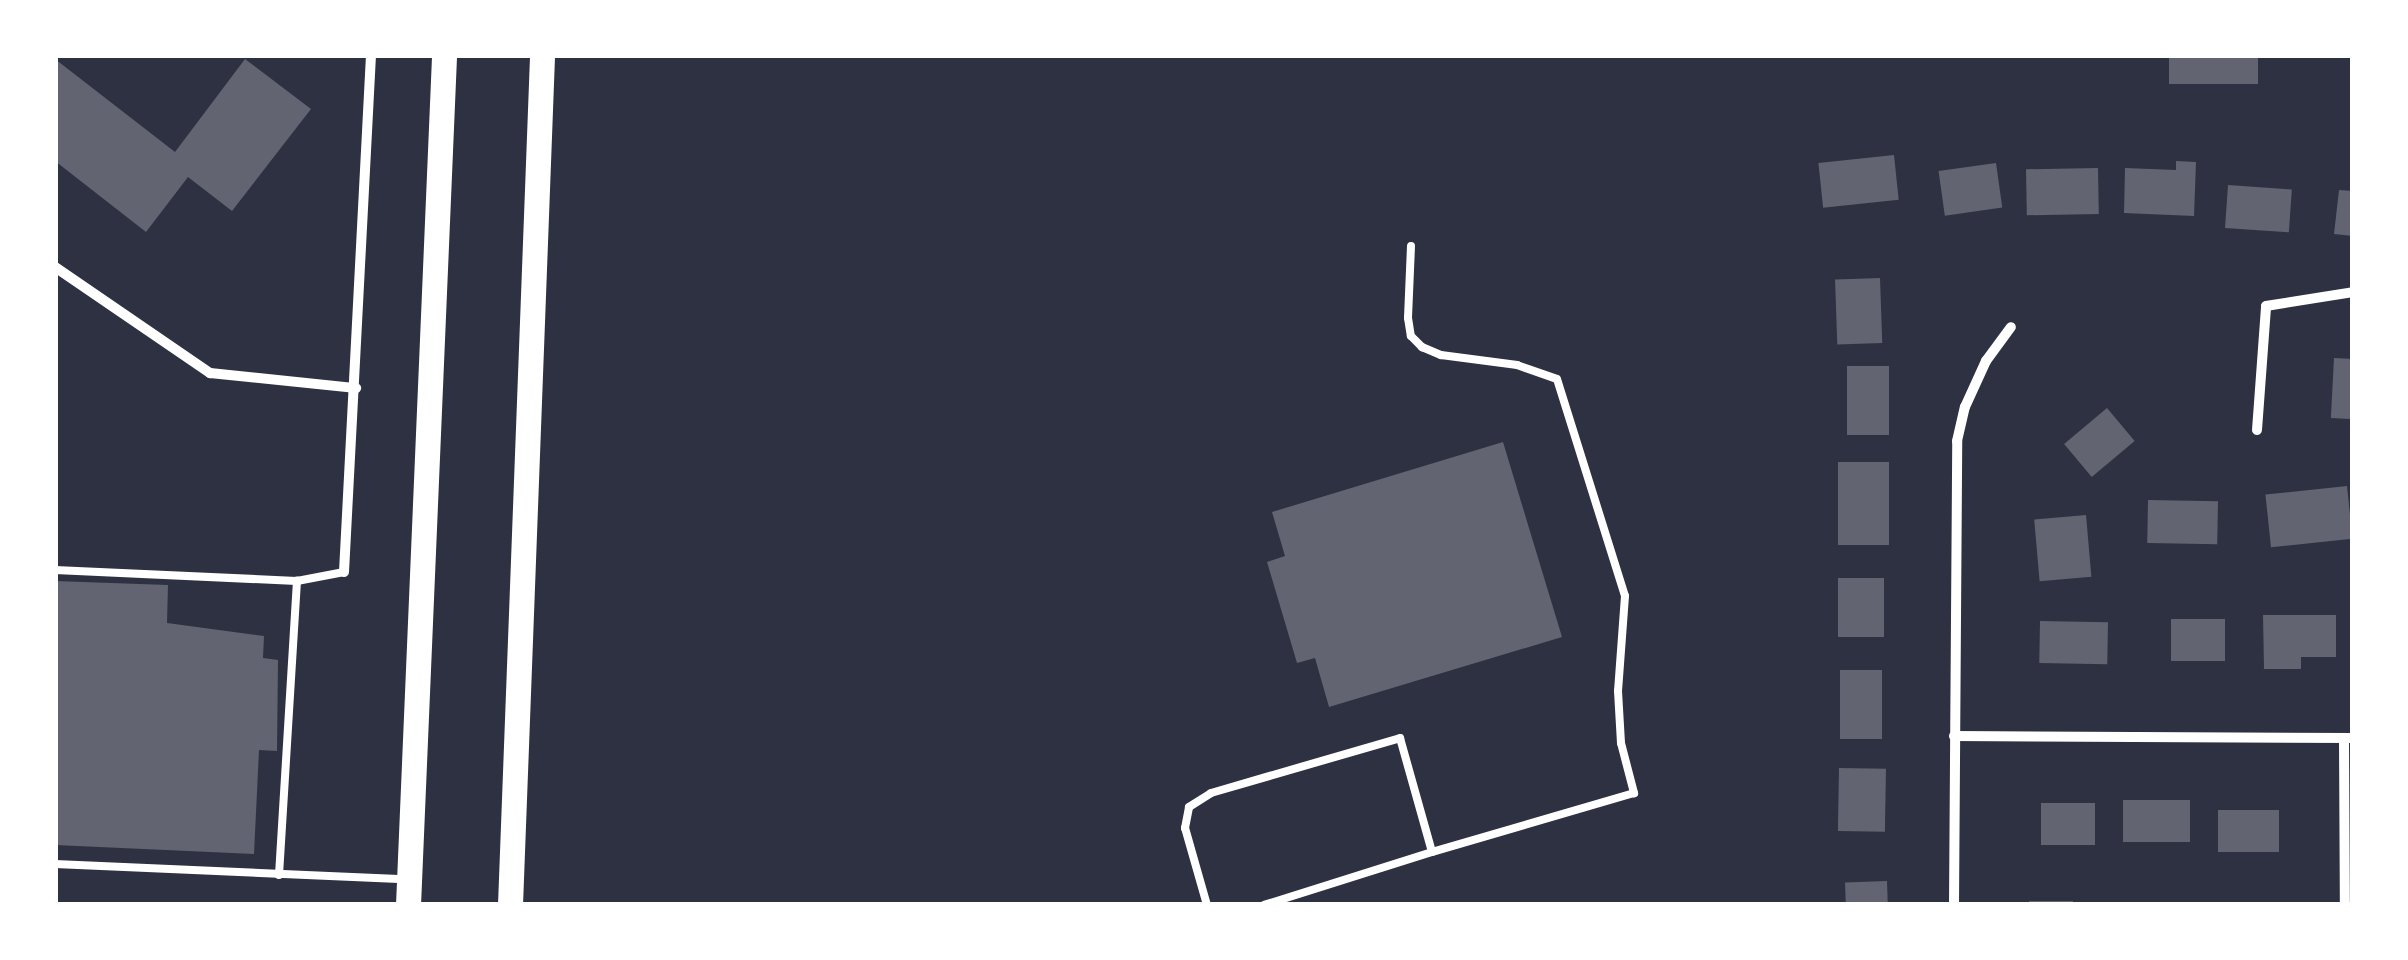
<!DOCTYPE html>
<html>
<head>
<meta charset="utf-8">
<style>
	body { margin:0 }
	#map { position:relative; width:2408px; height:960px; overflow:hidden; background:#2d3142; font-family:"Asap Condensed",sans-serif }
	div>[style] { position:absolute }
	.building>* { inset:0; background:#626471; transform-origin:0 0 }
	.service>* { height:8px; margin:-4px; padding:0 4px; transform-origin:4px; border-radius:4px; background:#fff }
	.minor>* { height:10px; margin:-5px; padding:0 5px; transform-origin:5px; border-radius:5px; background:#fff }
	.primary>* { height:25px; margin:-12.5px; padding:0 12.5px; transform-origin:12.5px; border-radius:12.5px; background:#fff }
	span { translate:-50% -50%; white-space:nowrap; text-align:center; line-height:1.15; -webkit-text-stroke:9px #fff; paint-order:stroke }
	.frame { position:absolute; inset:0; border:58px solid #fff; pointer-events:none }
</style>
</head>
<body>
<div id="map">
	<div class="building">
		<div style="left:2169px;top:55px;width:89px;height:29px"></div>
		<div style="clip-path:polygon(55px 59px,175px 152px,245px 59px,311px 109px,232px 211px,188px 177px,146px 232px,55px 161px)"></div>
		<div style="left:1894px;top:155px;width:45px;height:76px;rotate:84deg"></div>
		<div style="clip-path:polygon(2176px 161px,2196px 162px,2194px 216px,2124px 213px,2125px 168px,2176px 170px)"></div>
		<div style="left:1996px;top:163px;width:45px;height:58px;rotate:82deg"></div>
		<div style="left:2098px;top:168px;width:46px;height:72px;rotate:89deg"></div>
		<div style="left:2228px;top:185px;width:64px;height:43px;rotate:4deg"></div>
		<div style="clip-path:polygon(2339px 190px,2353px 191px,2353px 236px,2334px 234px)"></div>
		<div style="left:1880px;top:278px;width:65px;height:45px;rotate:88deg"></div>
		<div style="left:2334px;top:358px;width:19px;height:60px;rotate:3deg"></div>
		<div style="left:1847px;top:366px;width:42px;height:69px"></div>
		<div style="left:2107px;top:408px;width:43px;height:56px;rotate:50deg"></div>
		<div style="clip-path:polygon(1503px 442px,1562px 637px,1329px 707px,1315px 658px,1297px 663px,1267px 562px,1285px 556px,1272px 512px)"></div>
		<div style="left:1838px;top:462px;width:51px;height:83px"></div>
		<div style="left:2347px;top:486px;width:53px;height:82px;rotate:84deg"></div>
		<div style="left:2148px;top:500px;width:70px;height:43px;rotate:1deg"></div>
		<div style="left:2086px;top:515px;width:62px;height:52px;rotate:85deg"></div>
		<div style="left:1838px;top:578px;width:46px;height:59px"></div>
		<div style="clip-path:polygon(55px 581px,168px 585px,167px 623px,264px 636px,263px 658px,278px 660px,277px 751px,259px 750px,254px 854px,55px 845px)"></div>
		<div style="clip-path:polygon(2263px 615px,2336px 615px,2336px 657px,2301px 657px,2301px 669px,2264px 669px)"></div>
		<div style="left:2171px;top:619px;width:54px;height:42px"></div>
		<div style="left:2040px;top:621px;width:68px;height:42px;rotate:1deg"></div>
		<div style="left:1840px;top:670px;width:42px;height:69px"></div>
		<div style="left:1839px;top:768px;width:47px;height:63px;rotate:1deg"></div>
		<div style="left:2123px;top:800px;width:67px;height:42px"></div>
		<div style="left:2041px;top:803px;width:54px;height:42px"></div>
		<div style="left:2218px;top:810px;width:61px;height:42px"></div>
		<div style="left:1887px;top:881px;width:24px;height:42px;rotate:88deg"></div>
		<div style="left:2029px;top:901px;width:44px;height:4px"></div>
	</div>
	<div class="service">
		<div style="left:1411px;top:246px;width:72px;rotate:92.4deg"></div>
		<div style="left:1408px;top:318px;width:18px;rotate:81deg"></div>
		<div style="left:1411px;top:336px;width:16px;rotate:45deg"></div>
		<div style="left:1422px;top:347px;width:21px;rotate:23deg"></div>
		<div style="left:1441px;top:355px;width:77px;rotate:7.5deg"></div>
		<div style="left:1517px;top:365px;width:42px;rotate:19.3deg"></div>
		<div style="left:1557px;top:379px;width:227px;rotate:72.6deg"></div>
		<div style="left:1625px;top:596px;width:95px;rotate:94.2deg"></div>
		<div style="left:1618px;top:691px;width:52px;rotate:86.7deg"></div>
		<div style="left:1621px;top:743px;width:52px;rotate:75.4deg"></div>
		<div style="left:1634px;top:793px;width:210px;rotate:163.7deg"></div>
		<div style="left:55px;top:570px;width:242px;rotate:2.6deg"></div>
		<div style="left:297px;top:581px;width:48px;rotate:-10.8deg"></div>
		<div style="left:55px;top:864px;width:350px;rotate:2.5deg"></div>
		<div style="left:279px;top:875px;width:295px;rotate:-86.5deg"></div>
		<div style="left:1207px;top:905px;width:80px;rotate:-105.9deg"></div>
		<div style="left:1185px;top:828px;width:21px;rotate:-79deg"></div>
		<div style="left:1189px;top:807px;width:26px;rotate:-32deg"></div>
		<div style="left:1211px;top:793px;width:197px;rotate:-16.2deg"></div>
		<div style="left:1400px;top:738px;width:118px;rotate:74.3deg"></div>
		<div style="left:1432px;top:852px;width:176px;rotate:162.5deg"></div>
	</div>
	<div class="minor">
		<div style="left:55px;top:267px;width:188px;rotate:34.4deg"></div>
		<div style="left:210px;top:373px;width:147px;rotate:5.9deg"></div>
		<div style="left:2257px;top:430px;width:124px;rotate:-85.8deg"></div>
		<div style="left:2266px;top:306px;width:88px;rotate:-9.1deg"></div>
		<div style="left:344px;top:572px;width:518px;rotate:-87.01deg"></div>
		<div style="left:1954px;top:736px;width:399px;rotate:0.3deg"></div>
		<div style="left:2344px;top:738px;width:167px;rotate:89.7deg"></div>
		<div style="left:1954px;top:905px;width:464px;rotate:-89.6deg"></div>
		<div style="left:1957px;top:441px;width:35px;rotate:-77deg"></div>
		<div style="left:1965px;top:407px;width:51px;rotate:-65.5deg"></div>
		<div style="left:1986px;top:361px;width:42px;rotate:-53.7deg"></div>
	</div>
	<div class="primary">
		<div style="left:408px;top:905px;width:851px;rotate:-87.57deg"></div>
		<div style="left:510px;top:905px;width:851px;rotate:-87.84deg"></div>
	</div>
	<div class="frame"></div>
</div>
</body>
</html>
